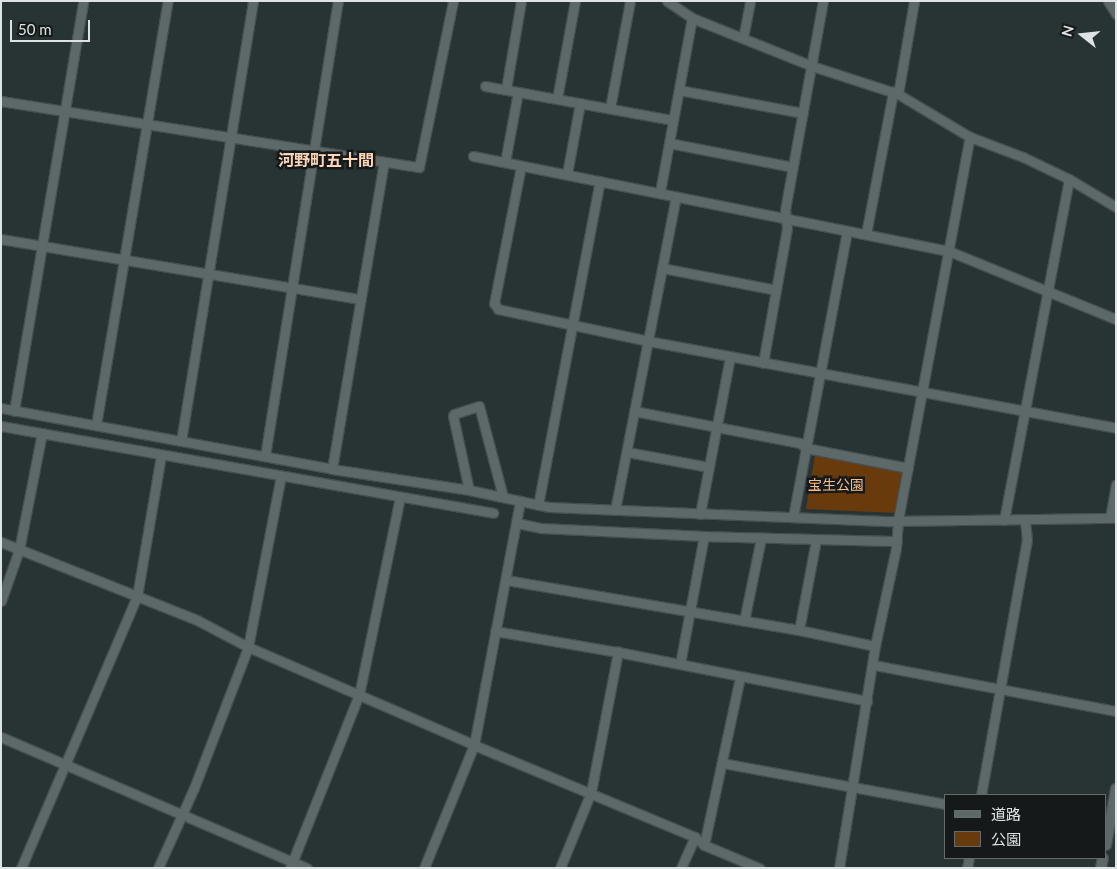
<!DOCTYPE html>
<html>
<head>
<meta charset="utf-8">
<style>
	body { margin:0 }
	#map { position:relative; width:1117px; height:869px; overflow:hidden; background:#283334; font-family:Lato,"Noto Sans JP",sans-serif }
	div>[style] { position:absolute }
	.green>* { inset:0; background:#693b0c }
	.river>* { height:19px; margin:-9.5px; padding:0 9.5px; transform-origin:9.5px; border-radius:9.5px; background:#321a04 }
	.roads { filter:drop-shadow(1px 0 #464e4f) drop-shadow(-1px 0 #464e4f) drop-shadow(0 1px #464e4f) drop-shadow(0 -1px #464e4f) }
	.minor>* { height:9px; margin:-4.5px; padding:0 4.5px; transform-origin:4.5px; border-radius:4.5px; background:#5d6869 }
	.tertiary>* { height:10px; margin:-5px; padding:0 5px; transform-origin:5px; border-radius:5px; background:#5d6869 }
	span { translate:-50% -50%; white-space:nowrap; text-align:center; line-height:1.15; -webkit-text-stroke:5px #15191a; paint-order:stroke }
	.park-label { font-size:14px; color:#f9bd8c }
	.quarter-label { font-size:16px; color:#fdd6b7; font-weight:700 }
	.frame { position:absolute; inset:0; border:2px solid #dde3e4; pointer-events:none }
	.legend { position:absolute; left:944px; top:794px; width:162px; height:65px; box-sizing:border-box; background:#15191a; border:1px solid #656a6b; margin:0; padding:6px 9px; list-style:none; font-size:15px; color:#dde3e4 }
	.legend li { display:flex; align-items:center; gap:10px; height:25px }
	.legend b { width:25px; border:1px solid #656a6b }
	.north { position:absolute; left:1057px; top:10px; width:50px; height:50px; -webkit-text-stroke:4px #15191a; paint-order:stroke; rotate:286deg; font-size:14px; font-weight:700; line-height:20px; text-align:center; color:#dde3e4 }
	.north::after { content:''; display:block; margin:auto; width:18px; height:22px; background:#dde3e4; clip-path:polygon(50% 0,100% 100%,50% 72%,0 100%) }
	.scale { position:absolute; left:10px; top:20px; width:80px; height:22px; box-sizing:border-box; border:2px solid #dde3e4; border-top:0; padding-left:6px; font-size:15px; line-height:18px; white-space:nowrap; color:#dde3e4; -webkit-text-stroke:4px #15191a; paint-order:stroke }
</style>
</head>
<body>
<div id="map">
	<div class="green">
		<div style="clip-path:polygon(815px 455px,903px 472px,897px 513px,806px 509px)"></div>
	</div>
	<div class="river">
		<div style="left:1114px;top:1px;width:4px;rotate:56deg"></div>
	</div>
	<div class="roads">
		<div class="minor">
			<div style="left:667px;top:1px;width:30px;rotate:34deg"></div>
			<div style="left:692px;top:18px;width:129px;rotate:21.8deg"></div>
			<div style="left:812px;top:66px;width:90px;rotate:18deg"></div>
			<div style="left:898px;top:94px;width:84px;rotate:30.8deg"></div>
			<div style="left:970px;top:137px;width:57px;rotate:20.7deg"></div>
			<div style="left:1023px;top:157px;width:51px;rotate:25.6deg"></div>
			<div style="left:1069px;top:179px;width:55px;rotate:30.8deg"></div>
			<div style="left:1108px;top:1px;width:15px;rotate:58deg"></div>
			<div style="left:743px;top:38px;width:38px;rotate:-79deg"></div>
			<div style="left:485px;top:86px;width:191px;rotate:10.3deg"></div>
			<div style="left:506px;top:89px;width:89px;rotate:-80.3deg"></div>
			<div style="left:679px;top:90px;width:126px;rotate:10.5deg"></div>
			<div style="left:898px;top:94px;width:94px;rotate:-80.2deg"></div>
			<div style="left:557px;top:99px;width:100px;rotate:-79.6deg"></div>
			<div style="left:1px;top:101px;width:423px;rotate:9deg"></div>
			<div style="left:419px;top:167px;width:169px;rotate:-78.4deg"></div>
			<div style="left:610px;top:108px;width:109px;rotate:-79.4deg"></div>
			<div style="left:669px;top:143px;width:126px;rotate:11deg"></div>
			<div style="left:473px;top:156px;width:485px;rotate:11.3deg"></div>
			<div style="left:949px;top:251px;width:180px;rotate:22.2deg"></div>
			<div style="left:505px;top:162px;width:71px;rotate:-79.5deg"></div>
			<div style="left:521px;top:166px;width:140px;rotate:101.1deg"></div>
			<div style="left:494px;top:303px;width:7px;rotate:56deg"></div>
			<div style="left:498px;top:309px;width:153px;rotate:12deg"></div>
			<div style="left:648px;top:341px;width:476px;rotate:10.5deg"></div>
			<div style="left:567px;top:174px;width:72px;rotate:-79.6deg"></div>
			<div style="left:660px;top:192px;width:177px;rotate:-79.6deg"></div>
			<div style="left:866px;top:234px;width:145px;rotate:-79.2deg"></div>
			<div style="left:1px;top:239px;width:364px;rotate:9.5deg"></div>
			<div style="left:662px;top:268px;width:116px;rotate:10.9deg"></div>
			<div style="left:763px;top:363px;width:137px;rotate:-79.9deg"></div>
			<div style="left:787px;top:228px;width:18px;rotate:-96deg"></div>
			<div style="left:785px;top:210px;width:212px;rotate:-79.7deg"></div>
			<div style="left:1px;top:408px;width:337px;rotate:10.4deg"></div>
			<div style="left:332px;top:469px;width:139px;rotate:8.7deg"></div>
			<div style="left:469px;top:490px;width:82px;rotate:12deg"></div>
			<div style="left:549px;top:507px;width:341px;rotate:2.4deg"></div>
			<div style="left:890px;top:521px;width:226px;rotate:-0.8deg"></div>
			<div style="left:14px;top:411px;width:416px;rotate:-80.4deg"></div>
			<div style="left:634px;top:411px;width:169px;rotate:10.9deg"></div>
			<div style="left:800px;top:443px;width:8px;rotate:40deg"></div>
			<div style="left:806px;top:448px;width:104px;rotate:11.1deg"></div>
			<div style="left:96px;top:425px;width:430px;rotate:-80.4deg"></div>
			<div style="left:1px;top:426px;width:500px;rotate:10deg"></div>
			<div style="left:181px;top:441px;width:446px;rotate:-80.7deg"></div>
			<div style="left:627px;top:452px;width:83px;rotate:10.4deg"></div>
			<div style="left:265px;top:456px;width:461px;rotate:-80.9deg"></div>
			<div style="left:332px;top:469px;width:311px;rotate:-80.4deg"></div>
			<div style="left:469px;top:490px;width:76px;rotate:-102.2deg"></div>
			<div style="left:453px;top:416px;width:2px;rotate:-63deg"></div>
			<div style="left:454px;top:414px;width:26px;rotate:-18deg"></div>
			<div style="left:479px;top:406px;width:94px;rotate:75.2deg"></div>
			<div style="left:538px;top:505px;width:330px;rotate:-79.2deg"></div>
			<div style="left:615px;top:510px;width:319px;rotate:-79deg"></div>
			<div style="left:700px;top:514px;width:160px;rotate:-79.2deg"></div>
			<div style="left:793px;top:517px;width:291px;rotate:-79.3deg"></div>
			<div style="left:1110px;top:518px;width:34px;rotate:-80deg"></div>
			<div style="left:1004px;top:520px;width:347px;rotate:-79.2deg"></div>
			<div style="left:517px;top:523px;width:25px;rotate:12deg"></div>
			<div style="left:541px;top:528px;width:163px;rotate:2.8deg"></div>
			<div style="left:704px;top:536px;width:193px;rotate:1.5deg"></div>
			<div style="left:1px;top:542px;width:211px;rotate:21.7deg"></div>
			<div style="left:197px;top:620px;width:58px;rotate:27.9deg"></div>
			<div style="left:248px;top:647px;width:246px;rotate:23.4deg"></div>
			<div style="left:474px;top:745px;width:239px;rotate:22.6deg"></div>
			<div style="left:695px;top:837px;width:12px;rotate:42deg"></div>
			<div style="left:704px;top:845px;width:60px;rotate:22.7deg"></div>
			<div style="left:506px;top:580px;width:297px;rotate:9.7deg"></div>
			<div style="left:799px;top:630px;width:78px;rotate:11.9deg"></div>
			<div style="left:1px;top:601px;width:54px;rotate:-70.6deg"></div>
			<div style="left:19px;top:550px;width:119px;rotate:-78.9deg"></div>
			<div style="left:744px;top:621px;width:85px;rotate:-78.4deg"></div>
			<div style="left:799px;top:630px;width:92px;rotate:-79.3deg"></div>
			<div style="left:495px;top:631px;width:125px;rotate:9.7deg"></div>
			<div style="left:618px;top:652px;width:254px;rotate:11.1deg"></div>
			<div style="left:680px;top:664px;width:130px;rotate:-79.4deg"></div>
			<div style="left:874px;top:665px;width:246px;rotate:10.8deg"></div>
			<div style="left:1px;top:737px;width:333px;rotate:23.2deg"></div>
			<div style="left:722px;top:763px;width:228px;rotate:10.4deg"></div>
			<div style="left:981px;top:795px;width:259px;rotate:-79.8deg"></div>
			<div style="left:1027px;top:540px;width:20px;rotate:-96deg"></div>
			<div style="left:704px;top:845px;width:172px;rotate:-77.9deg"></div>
			<div style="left:21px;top:868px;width:296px;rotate:-66.9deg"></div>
			<div style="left:137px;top:596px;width:143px;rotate:-80.3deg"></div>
			<div style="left:158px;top:868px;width:88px;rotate:-65.8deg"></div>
			<div style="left:194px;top:788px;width:151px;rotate:-69deg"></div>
			<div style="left:248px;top:647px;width:174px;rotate:-79.1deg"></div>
			<div style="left:290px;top:868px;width:186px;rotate:-68.3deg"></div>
			<div style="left:359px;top:695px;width:202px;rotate:-78.3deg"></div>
			<div style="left:424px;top:868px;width:133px;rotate:-67.9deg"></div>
			<div style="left:474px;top:745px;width:248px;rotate:-79.3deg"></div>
			<div style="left:560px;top:868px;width:82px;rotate:-67.8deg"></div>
			<div style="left:591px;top:792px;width:143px;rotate:-79.1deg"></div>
			<div style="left:681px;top:868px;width:34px;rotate:-66deg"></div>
			<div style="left:839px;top:868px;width:225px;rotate:-80.8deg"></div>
			<div style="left:875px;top:646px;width:100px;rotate:-77.9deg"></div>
			<div style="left:896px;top:548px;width:28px;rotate:-86deg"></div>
			<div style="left:898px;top:520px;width:390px;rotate:-79.4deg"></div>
			<div style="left:967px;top:868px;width:10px;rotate:-79deg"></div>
		</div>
		<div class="tertiary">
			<div style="left:1106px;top:845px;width:57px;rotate:-79.9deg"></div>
			<div style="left:1101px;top:868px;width:10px;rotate:-79deg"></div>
		</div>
	</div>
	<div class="park-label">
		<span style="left:836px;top:485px">宝生公園</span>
	</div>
	<div class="quarter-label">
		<span style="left:326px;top:160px">河野町五十間</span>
	</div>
	<div class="frame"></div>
	<ul class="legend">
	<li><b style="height:6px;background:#5d6869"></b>道路</li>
	<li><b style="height:14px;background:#693b0c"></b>公園</li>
	</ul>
	<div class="north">N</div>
	<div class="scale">50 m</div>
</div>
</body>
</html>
